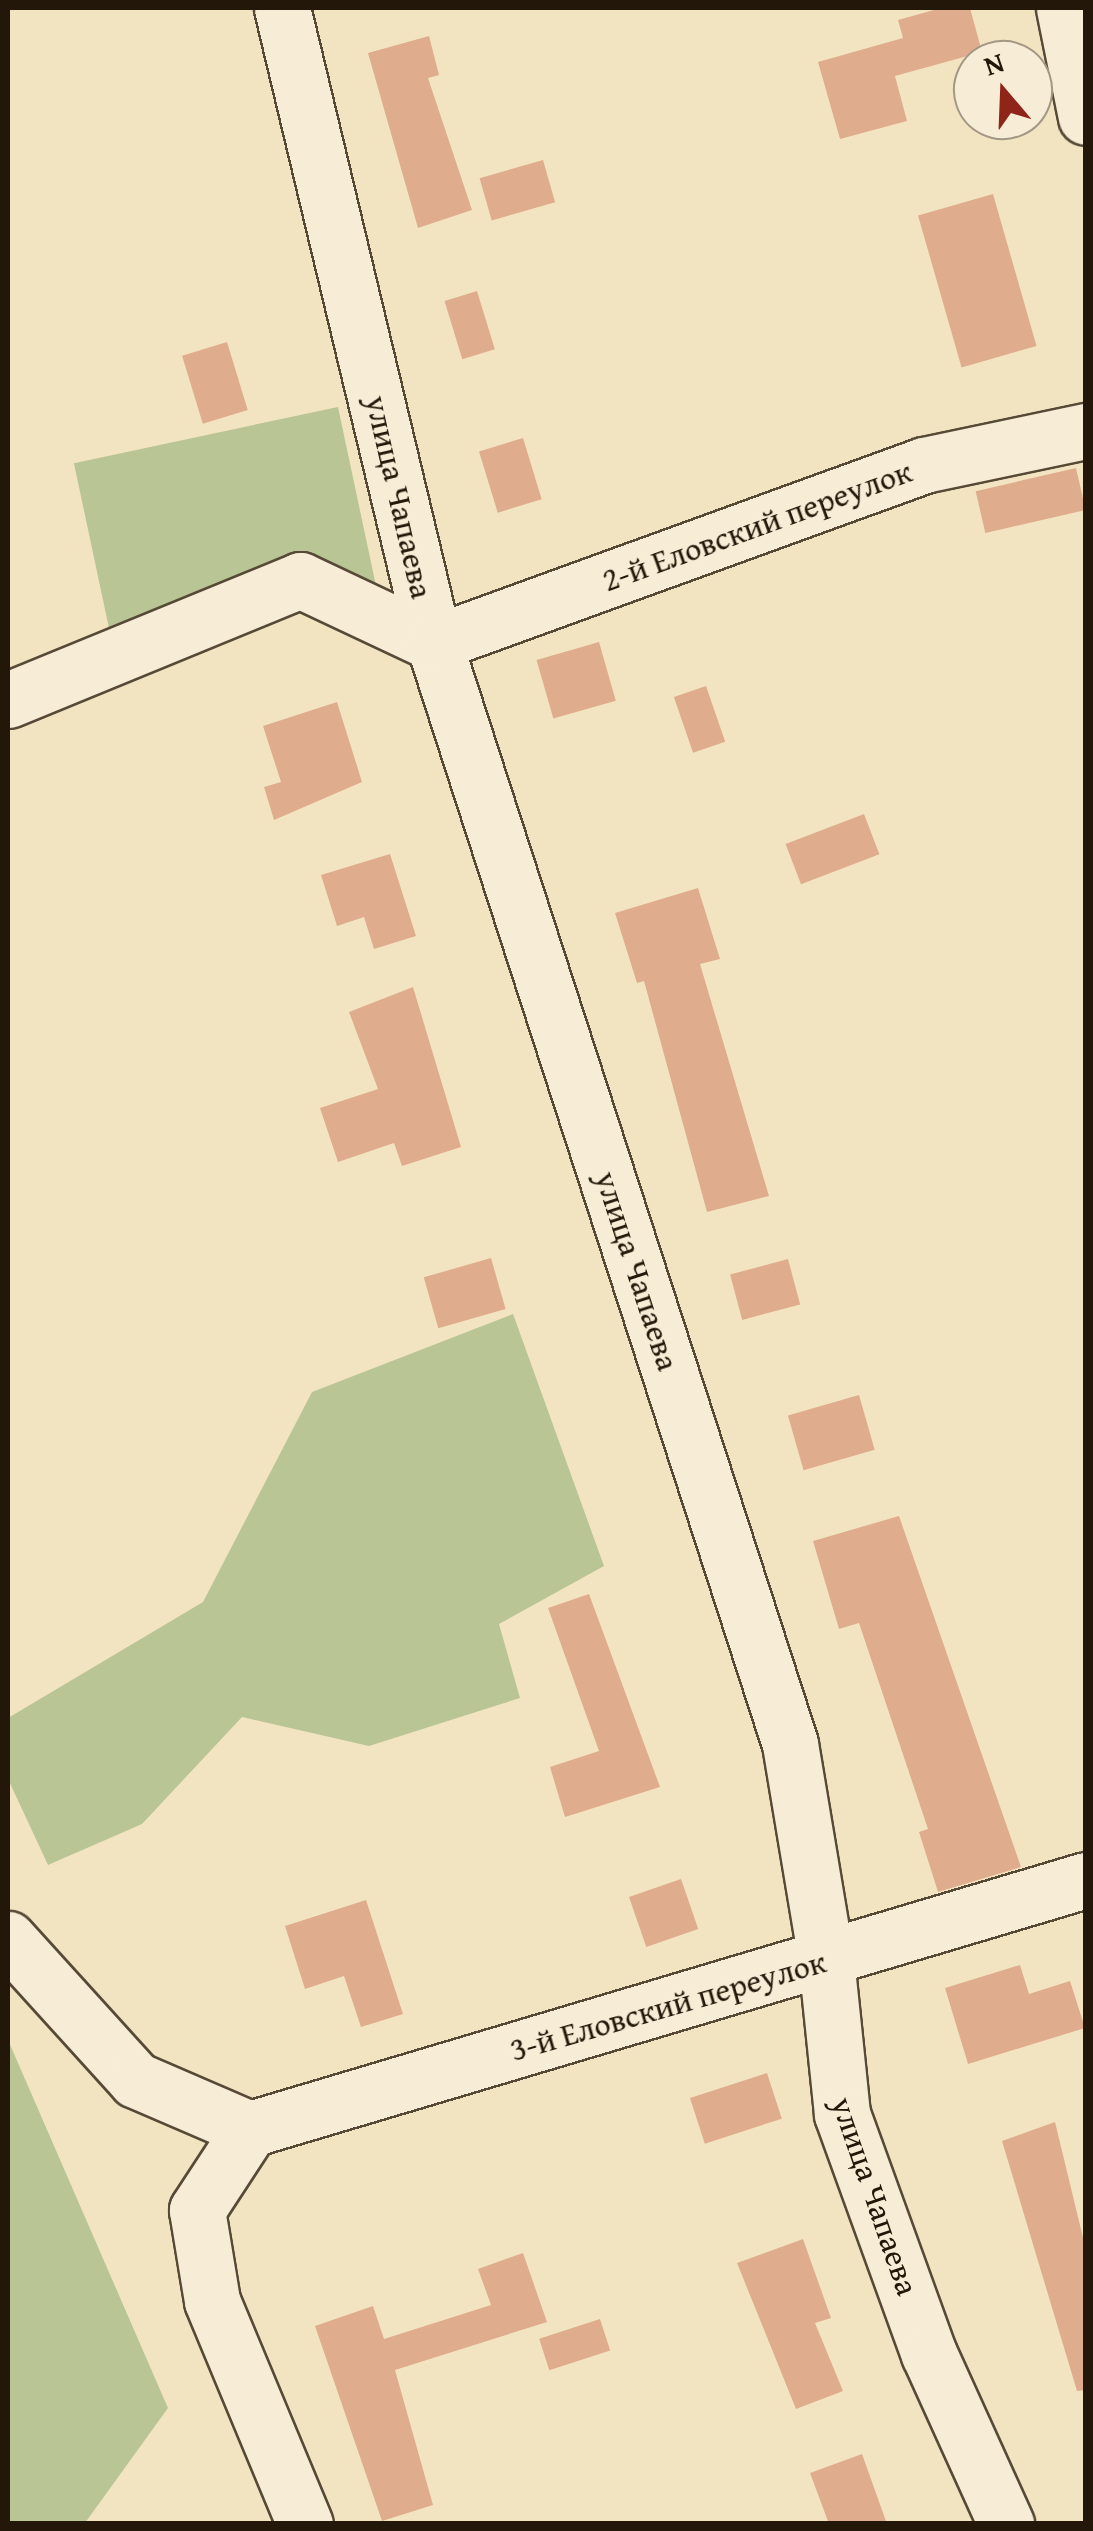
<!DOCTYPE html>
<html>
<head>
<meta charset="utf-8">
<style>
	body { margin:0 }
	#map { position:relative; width:1093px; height:2531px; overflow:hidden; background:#f3e4c1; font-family:"Gentium Book Plus",serif }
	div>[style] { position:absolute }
	.green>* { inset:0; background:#b9c594; transform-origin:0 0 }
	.building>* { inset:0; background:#dfad8d; transform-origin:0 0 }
	.roads { filter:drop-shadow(2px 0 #564a37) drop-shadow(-2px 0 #564a37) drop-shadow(0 2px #564a37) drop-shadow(0 -2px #564a37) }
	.minor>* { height:55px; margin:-27.5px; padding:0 27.5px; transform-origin:27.5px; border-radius:27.5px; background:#f7edd7 }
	span { translate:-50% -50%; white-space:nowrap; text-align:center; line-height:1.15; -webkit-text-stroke:8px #f7edd7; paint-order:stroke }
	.street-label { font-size:32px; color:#221709 }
	.frame { position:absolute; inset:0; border:10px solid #221709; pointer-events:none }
	.north { position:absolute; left:953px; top:40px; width:100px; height:100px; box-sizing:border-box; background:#f7edd7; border:2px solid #a29785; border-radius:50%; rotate:341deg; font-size:28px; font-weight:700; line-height:40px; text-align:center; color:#221709 }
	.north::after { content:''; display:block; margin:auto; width:35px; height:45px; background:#8f2418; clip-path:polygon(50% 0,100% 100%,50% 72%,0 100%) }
</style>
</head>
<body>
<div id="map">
	<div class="green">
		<div style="left:338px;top:407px;width:193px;height:270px;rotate:78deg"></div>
		<div style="clip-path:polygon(513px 1314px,604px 1566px,499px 1624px,520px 1698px,369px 1746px,242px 1717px,142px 1824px,48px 1865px,8px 1779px,8px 1718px,203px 1602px,312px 1392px)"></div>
		<div style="clip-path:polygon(8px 2040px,168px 2408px,85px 2523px,8px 2523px)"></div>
	</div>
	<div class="building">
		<div style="clip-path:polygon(941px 8px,970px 8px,982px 52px,895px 76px,907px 121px,840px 139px,818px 62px,903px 38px,898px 20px)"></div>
		<div style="clip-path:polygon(429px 36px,439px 75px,428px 78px,472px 210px,418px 228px,368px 53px)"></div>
		<div style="left:543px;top:160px;width:44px;height:66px;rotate:74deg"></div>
		<div style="left:993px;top:194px;width:158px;height:78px;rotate:74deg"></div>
		<div style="left:477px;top:291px;width:61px;height:34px;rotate:73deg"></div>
		<div style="left:227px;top:342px;width:71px;height:47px;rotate:73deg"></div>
		<div style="left:523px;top:438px;width:64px;height:46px;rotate:73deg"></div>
		<div style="left:1076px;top:468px;width:43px;height:103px;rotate:77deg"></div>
		<div style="left:599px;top:642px;width:61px;height:65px;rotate:74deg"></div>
		<div style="left:706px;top:686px;width:59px;height:34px;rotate:71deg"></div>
		<div style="clip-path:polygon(337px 702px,362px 782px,274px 820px,264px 787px,281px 782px,263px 726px)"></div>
		<div style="left:864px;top:814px;width:43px;height:84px;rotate:69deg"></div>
		<div style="clip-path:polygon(390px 854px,416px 936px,374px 949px,364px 917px,337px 926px,321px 875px)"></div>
		<div style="clip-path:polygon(698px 888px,720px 959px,700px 964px,769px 1196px,707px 1212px,644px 981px,637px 983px,615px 913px)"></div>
		<div style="clip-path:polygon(413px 987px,461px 1147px,402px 1166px,394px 1143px,338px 1162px,320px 1108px,378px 1089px,349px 1012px)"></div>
		<div style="left:491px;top:1258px;width:53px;height:70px;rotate:74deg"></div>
		<div style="left:788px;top:1259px;width:47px;height:60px;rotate:75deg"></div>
		<div style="left:859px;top:1395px;width:57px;height:74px;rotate:74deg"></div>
		<div style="clip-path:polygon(899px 1516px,1021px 1867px,938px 1892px,919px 1832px,928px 1829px,859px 1623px,839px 1629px,813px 1541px)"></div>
		<div style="clip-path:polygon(589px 1594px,660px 1787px,565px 1817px,550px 1767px,599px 1751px,548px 1608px)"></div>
		<div style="left:681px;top:1879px;width:53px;height:55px;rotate:71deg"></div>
		<div style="clip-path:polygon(366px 1900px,403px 2014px,361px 2027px,344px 1976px,305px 1989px,285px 1926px)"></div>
		<div style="clip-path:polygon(1020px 1965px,1029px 1994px,1070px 1981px,1085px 2028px,968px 2064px,945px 1988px)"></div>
		<div style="left:767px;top:2073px;width:48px;height:81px;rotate:72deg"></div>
		<div style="clip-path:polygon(1055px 2122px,1086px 2250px,1086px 2390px,1077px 2391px,1002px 2141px)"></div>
		<div style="clip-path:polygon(803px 2239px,831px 2318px,815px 2323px,843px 2391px,796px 2409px,737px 2263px)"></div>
		<div style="clip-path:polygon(523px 2253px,547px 2322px,395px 2370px,433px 2505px,382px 2521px,315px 2326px,373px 2306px,384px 2339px,491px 2305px,478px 2269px)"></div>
		<div style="left:600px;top:2319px;width:33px;height:64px;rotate:72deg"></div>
		<div style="clip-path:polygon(862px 2454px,887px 2524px,829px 2524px,810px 2473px)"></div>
	</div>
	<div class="roads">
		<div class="minor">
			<div style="left:282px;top:8px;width:653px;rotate:76.54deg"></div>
			<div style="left:434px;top:643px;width:1157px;rotate:72.08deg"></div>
			<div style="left:790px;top:1744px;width:218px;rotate:80.5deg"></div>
			<div style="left:826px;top:1959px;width:156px;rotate:84.1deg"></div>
			<div style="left:842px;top:2114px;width:255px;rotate:70.1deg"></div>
			<div style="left:929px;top:2354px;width:187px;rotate:65.6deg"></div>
			<div style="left:1064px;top:8px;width:111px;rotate:78.6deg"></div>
			<div style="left:8px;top:700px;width:316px;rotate:-22.3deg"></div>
			<div style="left:300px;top:580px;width:148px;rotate:25.2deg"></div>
			<div style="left:434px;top:643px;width:521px;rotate:-19.96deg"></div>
			<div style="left:924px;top:465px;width:166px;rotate:-11.9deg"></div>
			<div style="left:8px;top:1939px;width:190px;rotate:47.8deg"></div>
			<div style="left:136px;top:2080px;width:124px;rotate:23.3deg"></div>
			<div style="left:250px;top:2129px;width:872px;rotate:-16.59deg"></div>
			<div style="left:250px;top:2129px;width:97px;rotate:123.2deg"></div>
			<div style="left:197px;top:2210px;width:92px;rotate:80.6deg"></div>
			<div style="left:212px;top:2301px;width:242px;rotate:67.4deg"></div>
		</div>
	</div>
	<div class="street-label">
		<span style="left:399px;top:497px;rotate:77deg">улица Чапаева</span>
		<span style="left:757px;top:526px;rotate:-20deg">2-й Еловский переулок</span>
		<span style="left:637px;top:1271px;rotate:72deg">улица Чапаева</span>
		<span style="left:668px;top:2006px;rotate:-16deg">3-й Еловский переулок</span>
		<span style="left:875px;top:2196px;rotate:71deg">улица Чапаева</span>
	</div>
	<div class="frame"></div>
	<div class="north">N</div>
</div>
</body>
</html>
